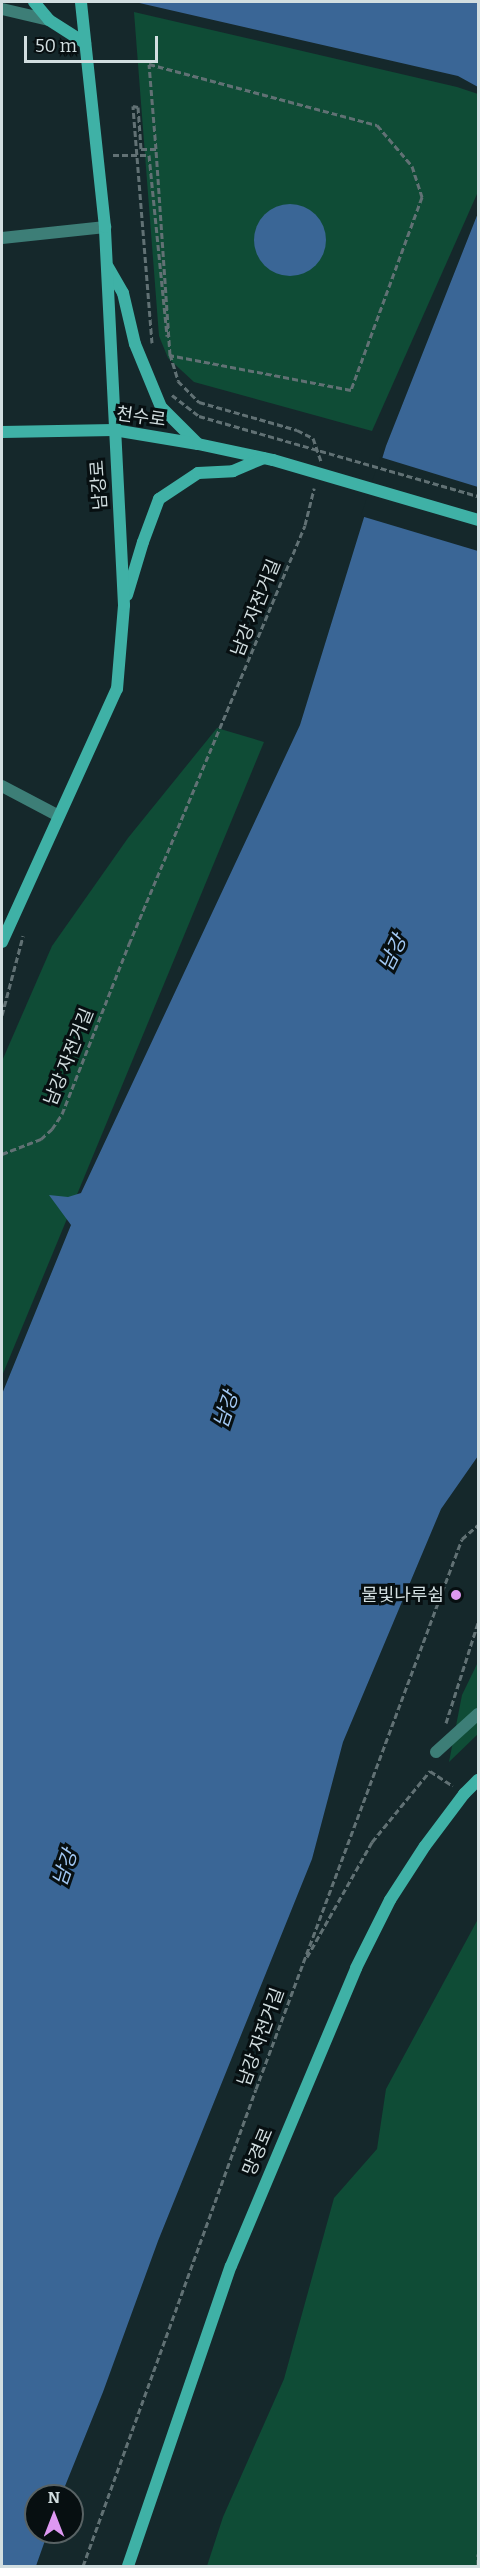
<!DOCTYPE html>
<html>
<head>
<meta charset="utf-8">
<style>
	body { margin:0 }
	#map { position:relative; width:480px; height:2568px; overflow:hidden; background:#15282b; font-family:Bitter,"Noto Sans KR",serif }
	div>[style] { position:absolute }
	.green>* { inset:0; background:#0f4c36 }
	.water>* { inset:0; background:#3a6696 }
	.round { border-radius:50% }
	.pier>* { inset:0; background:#15282b }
	.path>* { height:3px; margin-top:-1.5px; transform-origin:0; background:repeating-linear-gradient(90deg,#617174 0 6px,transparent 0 9px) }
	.street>* { height:12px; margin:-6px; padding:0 6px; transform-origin:6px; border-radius:6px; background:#3d7e77 }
	.secondary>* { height:12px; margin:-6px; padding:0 6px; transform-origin:6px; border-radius:6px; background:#3fb1a6 }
	.dots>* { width:16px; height:16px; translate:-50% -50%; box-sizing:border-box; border:3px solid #070f11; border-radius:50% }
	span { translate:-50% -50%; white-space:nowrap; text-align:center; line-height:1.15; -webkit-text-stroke:6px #070f11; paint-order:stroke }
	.street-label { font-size:18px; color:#d2dee0 }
	.poi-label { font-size:18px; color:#d2dee0 }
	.right { translate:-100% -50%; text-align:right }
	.water-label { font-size:20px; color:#a2c8f3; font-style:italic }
	.frame { position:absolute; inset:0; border:3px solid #d2dee0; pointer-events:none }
	.north { position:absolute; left:24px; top:2484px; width:60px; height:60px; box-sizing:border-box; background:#070f11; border:2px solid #586264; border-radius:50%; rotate:0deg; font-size:16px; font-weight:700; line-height:24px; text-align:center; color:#d2dee0 }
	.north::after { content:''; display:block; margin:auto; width:21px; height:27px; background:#de98f2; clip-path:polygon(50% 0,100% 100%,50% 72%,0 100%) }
	.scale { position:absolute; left:24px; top:36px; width:134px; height:27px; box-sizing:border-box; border:3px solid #d2dee0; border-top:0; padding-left:8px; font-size:18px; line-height:21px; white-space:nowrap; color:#d2dee0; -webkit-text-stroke:4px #070f11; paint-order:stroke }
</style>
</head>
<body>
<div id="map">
	<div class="green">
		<div style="clip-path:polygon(134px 12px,457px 87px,478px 94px,477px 194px,372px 431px,194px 382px,168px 358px,159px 336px)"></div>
		<div style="clip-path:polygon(217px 728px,264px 742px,2px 1376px,2px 1061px,52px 946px,128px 838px)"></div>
		<div style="clip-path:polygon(478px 1662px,478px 1734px,449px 1762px,462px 1695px)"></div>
		<div style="clip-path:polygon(478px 1919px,478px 2566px,207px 2566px,223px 2517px,284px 2379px,334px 2198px,377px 2149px,386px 2089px)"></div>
	</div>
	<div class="water">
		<div style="clip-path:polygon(135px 2px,478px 2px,478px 87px,458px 76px)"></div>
		<div class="round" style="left:254px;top:204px;width:72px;height:72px"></div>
		<div style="clip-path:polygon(478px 213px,478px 1456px,441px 1509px,343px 1742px,312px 1859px,158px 2241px,103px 2392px,61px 2496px,36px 2496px,36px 2532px,48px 2532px,36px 2566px,2px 2566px,2px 1394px,71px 1225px,49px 1195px,68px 1197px,81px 1193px,300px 725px,386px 446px)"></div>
	</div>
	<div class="pier">
		<div style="clip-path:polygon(380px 457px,478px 487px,478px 551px,361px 516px)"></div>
	</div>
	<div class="path">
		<div style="left:113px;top:155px;width:36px"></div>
		<div style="left:149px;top:155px;width:182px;rotate:84.3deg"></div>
		<div style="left:152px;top:343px;width:238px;rotate:-94.6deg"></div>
		<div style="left:133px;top:106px;width:5px;rotate:11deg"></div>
		<div style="left:138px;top:107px;width:42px;rotate:85.9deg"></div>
		<div style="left:141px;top:149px;width:15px"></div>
		<div style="left:156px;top:149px;width:85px;rotate:-94.7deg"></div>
		<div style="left:149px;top:64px;width:236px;rotate:15deg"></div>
		<div style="left:377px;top:125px;width:54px;rotate:49.5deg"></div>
		<div style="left:412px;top:166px;width:33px;rotate:72deg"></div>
		<div style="left:422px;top:197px;width:206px;rotate:110.2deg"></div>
		<div style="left:351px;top:390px;width:184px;rotate:-169.1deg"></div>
		<div style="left:170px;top:355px;width:206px;rotate:-93.9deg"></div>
		<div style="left:170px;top:354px;width:28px;rotate:73deg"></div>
		<div style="left:178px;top:381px;width:30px;rotate:45deg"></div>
		<div style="left:199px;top:402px;width:102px;rotate:15.9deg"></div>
		<div style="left:297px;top:430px;width:18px;rotate:27deg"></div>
		<div style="left:313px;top:438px;width:24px;rotate:71deg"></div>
		<div style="left:172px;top:395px;width:34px;rotate:38deg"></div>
		<div style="left:199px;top:416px;width:290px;rotate:16deg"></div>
		<div style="left:2px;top:1015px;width:82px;rotate:-75.1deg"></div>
		<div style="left:2px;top:1154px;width:42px;rotate:-21deg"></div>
		<div style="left:41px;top:1139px;width:15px;rotate:-42deg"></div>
		<div style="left:52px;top:1129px;width:18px;rotate:-56deg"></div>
		<div style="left:62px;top:1114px;width:183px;rotate:-68.5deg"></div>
		<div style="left:129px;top:944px;width:454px;rotate:-67.2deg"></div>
		<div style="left:305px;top:525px;width:38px;rotate:-76deg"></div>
		<div style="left:446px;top:1723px;width:105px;rotate:-72.3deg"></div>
		<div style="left:307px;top:1957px;width:132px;rotate:-60.5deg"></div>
		<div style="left:372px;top:1842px;width:92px;rotate:-50.8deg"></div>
		<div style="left:430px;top:1771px;width:27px;rotate:33deg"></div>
		<div style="left:83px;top:2566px;width:507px;rotate:-70.07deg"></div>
		<div style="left:256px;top:2089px;width:587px;rotate:-69.47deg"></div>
		<div style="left:462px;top:1539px;width:21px;rotate:-41deg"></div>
		<div style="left:478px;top:2566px;width:12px;rotate:-90deg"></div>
	</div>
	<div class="street">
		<div style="left:2px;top:9px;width:48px;rotate:13.2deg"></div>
		<div style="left:2px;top:238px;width:104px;rotate:-6.1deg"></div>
		<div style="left:2px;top:786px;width:64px;rotate:27.8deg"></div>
		<div style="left:436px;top:1752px;width:57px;rotate:-42.1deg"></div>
	</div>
	<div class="secondary">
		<div style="left:34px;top:2px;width:23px;rotate:50deg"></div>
		<div style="left:49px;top:20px;width:43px;rotate:32.6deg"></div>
		<div style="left:108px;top:267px;width:30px;rotate:60deg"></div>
		<div style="left:123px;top:293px;width:52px;rotate:76.8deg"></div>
		<div style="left:135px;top:344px;width:68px;rotate:67.6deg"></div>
		<div style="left:161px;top:407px;width:52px;rotate:45deg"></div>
		<div style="left:2px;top:432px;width:112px;rotate:-1deg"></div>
		<div style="left:114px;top:430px;width:85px;rotate:9.5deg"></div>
		<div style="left:198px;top:444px;width:77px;rotate:12deg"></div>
		<div style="left:273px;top:460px;width:214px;rotate:16.3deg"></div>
		<div style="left:127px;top:595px;width:55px;rotate:-73.2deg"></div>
		<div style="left:143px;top:542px;width:46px;rotate:-69.6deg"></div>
		<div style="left:159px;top:499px;width:47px;rotate:-33.7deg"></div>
		<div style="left:198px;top:473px;width:35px;rotate:-3deg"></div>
		<div style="left:233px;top:471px;width:33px;rotate:-23deg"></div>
		<div style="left:2px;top:942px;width:278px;rotate:-65.6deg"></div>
		<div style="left:117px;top:689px;width:84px;rotate:-85.2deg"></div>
		<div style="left:124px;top:605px;width:378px;rotate:-92.9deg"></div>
		<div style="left:105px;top:227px;width:226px;rotate:-96.1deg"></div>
		<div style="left:128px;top:2566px;width:317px;rotate:-71.1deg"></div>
		<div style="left:231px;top:2266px;width:323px;rotate:-67.2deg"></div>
		<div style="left:356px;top:1968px;width:76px;rotate:-63.4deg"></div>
		<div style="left:390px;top:1900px;width:64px;rotate:-57.1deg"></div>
		<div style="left:425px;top:1846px;width:65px;rotate:-53.1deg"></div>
		<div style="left:464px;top:1794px;width:20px;rotate:-45deg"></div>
	</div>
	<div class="dots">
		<div style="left:456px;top:1595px;background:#de98f2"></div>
	</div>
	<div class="street-label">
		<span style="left:141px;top:417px;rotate:8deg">천수로</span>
		<span style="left:99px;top:485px;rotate:-94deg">남강로</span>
		<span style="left:256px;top:608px;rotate:-68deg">남강 자전거길</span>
		<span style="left:69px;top:1057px;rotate:-68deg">남강 자전거길</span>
		<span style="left:261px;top:2037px;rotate:-70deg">남강 자전거길</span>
		<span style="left:258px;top:2152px;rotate:-67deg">망경로</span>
	</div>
	<div class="poi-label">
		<span class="right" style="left:444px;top:1595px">물빛나루쉼</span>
	</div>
	<div class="water-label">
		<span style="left:393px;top:953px;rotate:-64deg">남강</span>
		<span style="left:226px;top:1410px;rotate:-71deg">남강</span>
		<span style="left:65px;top:1868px;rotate:-71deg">남강</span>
	</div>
	<div class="frame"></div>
	<div class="north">N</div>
	<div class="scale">50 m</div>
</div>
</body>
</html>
